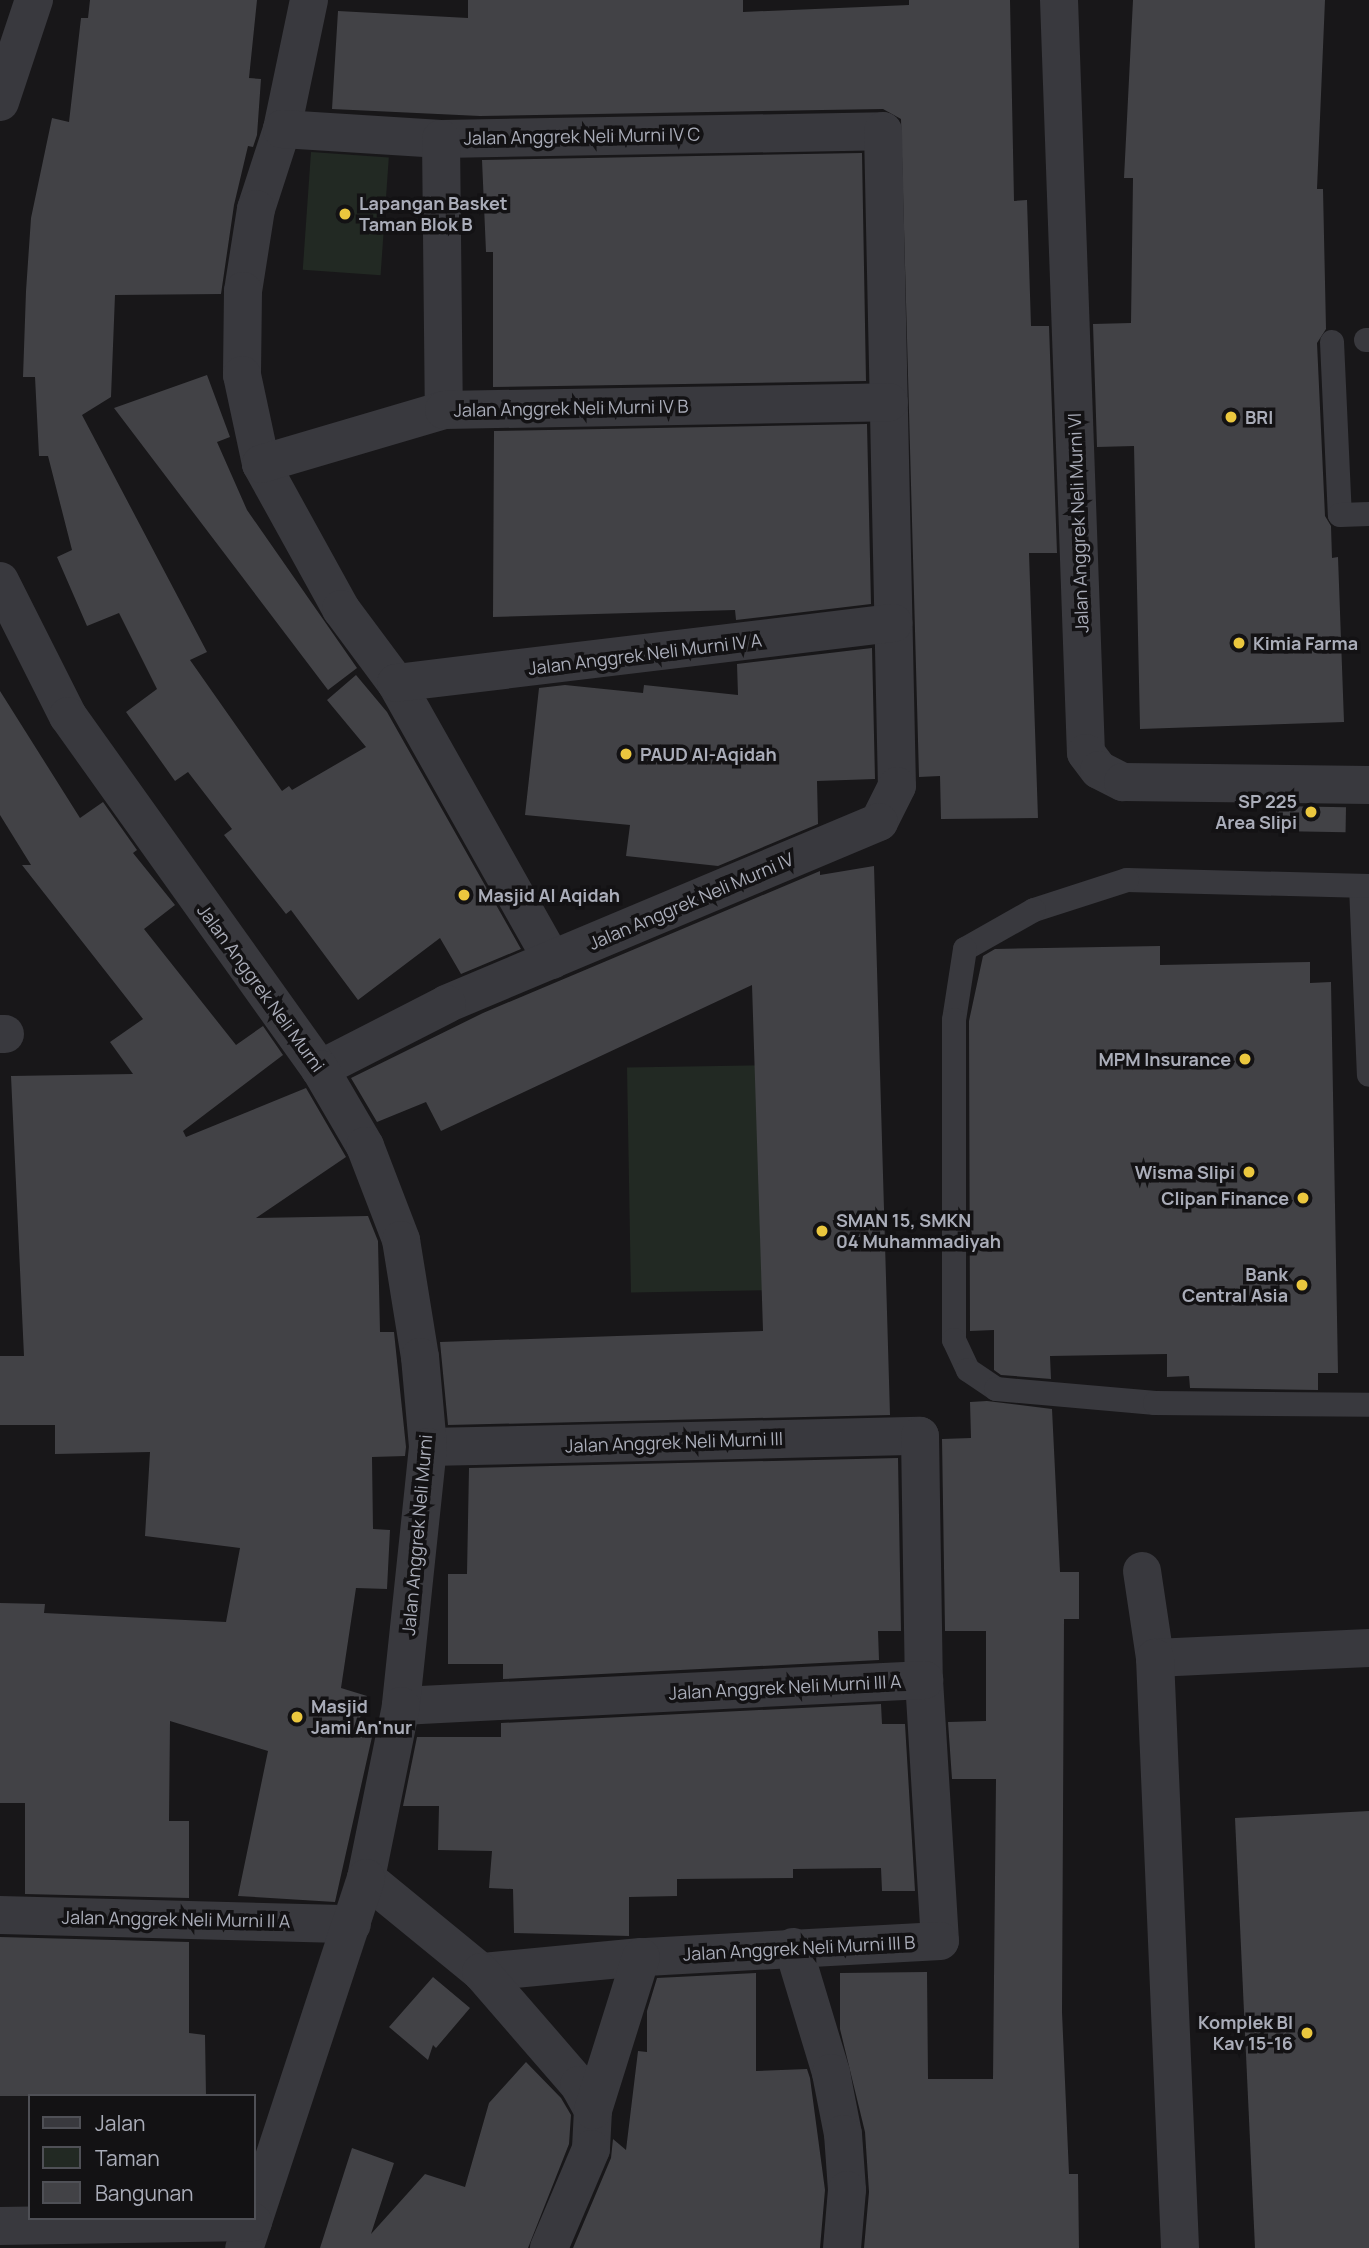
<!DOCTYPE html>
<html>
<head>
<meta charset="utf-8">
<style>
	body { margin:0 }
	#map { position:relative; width:1369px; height:2248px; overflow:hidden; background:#181719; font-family:Manrope,sans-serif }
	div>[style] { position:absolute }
	.green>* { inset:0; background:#222923; transform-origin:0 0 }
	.building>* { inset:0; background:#424246; transform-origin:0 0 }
	.service>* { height:24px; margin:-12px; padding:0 12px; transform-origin:12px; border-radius:12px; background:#39393e }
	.minor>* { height:38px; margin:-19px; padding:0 19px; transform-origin:19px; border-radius:19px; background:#39393e }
	.tertiary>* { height:38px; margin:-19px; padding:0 19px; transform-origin:19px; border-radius:19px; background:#39393e }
	.dots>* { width:19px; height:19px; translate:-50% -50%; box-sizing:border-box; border:4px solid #131214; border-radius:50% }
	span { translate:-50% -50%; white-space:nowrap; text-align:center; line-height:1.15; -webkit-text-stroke:7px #131214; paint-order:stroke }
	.street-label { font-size:18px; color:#aaadb9 }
	.poi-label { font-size:18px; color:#aaadb9; font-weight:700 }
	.left { translate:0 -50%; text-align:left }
	.right { translate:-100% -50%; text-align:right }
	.legend { position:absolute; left:28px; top:2094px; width:228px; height:126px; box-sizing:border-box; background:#131214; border:2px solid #4f5056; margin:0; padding:9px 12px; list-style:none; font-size:21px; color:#aaadb9 }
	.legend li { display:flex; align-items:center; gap:14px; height:35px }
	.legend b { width:35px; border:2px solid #4f5056 }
</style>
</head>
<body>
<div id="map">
	<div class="green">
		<div style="left:311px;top:152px;width:78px;height:118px;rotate:4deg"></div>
		<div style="left:777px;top:1065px;width:225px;height:150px;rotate:89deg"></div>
	</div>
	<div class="building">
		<div style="clip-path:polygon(90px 0,257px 0,249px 78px,261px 79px,257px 135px,253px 147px,248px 146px,234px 205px,221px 294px,115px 295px,111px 397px,82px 415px,207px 652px,190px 660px,282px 791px,289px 786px,292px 790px,366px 747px,327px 700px,356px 675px,387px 712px,521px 949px,461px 974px,440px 938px,358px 1000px,291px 910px,286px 914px,224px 835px,232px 829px,188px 772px,175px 781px,126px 712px,157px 689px,119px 613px,87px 626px,57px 557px,72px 550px,48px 456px,39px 456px,35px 377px,23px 377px,26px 291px,31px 218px,52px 118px,69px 122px,81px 18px,88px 18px)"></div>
		<div style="clip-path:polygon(468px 0,743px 0,743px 12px,909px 5px,909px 0,1010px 0,1014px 201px,1027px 200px,1031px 326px,1049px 326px,1057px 553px,1029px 553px,1038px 818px,941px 819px,940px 776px,919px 777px,901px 119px,883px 109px,480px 116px,332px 109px,338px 11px,468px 18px)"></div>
		<div style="clip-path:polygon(1133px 0,1325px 0,1317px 189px,1323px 189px,1326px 329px,1317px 343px,1325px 516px,1331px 526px,1332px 558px,1338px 557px,1344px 722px,1140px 729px,1134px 446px,1097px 447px,1093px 324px,1131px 323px,1133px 178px,1124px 178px)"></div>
		<div style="clip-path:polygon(862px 153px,866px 381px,493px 387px,493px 252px,486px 252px,482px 160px)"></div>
		<div style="clip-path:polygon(207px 375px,230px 437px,217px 442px,247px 510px,357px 668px,328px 690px,114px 408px)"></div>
		<div style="clip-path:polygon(867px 424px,871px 604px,736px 620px,735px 610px,493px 617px,494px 431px)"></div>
		<div style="clip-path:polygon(872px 648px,875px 779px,817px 781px,818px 824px,718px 866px,626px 856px,630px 825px,525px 815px,539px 688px,565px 685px,643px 693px,644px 685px,738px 695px,737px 664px)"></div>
		<div style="clip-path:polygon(0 691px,80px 818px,103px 802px,137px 850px,133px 853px,175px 905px,144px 929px,236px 1045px,263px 1026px,283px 1055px,183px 1131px,186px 1137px,306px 1088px,346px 1157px,256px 1218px,368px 1216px,378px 1241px,380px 1332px,394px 1332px,406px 1447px,405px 1456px,372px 1457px,373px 1529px,390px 1530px,387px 1589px,356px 1588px,341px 1688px,367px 1696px,354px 1737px,372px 1737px,335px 1902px,238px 1896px,268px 1751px,170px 1721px,169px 1821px,189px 1821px,189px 1898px,25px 1894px,25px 1803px,0 1803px,0 1603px,45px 1604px,44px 1613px,226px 1622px,240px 1548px,145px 1536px,150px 1452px,55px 1454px,55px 1425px,0 1425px,0 1356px,24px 1356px,11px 1076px,133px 1074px,110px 1042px,143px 1019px,22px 865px,31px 865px,0 815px)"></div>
		<div style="left:1276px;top:806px;width:70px;height:25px;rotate:1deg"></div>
		<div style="clip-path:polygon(874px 866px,890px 1415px,448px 1425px,440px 1342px,763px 1331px,752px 985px,441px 1131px,426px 1102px,377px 1122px,351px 1078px,483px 1013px,820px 871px,820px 875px)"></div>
		<div style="clip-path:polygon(1160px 946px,1160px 965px,1310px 962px,1310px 983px,1331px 982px,1338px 1373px,1318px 1373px,1318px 1390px,1190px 1388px,1189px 1376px,1167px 1377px,1167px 1354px,1050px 1356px,1051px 1379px,1001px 1375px,994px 1370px,994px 1330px,970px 1331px,969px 1021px,983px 956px,995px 949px)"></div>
		<div style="clip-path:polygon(987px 1401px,1052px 1409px,1060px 1572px,1079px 1572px,1079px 1619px,1064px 1619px,1062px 2012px,1069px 2174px,1078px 2174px,1079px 2248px,864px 2248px,869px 2192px,865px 2132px,840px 2029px,840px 1973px,927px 1972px,928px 2079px,993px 2079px,996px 1779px,952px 1779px,948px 1722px,986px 1721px,986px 1631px,945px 1631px,942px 1439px,971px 1438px,970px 1402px)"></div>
		<div style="clip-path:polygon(898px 1458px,901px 1631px,878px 1631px,879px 1660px,503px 1679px,503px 1664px,448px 1664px,448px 1574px,467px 1574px,469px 1468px)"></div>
		<div style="clip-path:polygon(881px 1704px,882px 1724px,905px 1724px,915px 1891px,882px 1891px,881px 1868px,793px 1869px,793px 1878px,677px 1879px,677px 1896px,629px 1897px,629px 1936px,514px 1933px,513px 1889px,489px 1888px,492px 1851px,438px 1850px,439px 1806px,403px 1806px,417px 1737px,501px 1737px,501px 1723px)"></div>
		<div style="clip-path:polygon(1369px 1811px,1369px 2248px,1255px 2248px,1235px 1818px)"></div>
		<div style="clip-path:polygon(0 1937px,189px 1942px,189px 2033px,205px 2035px,206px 2096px,0 2096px)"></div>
		<div style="clip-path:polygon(756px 1973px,756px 2071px,807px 2069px,810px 2078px,825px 2190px,820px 2248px,573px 2248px,611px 2158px,613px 2139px,626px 2150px,638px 2051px,647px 2052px,647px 2011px,657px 1978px)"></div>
		<div style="clip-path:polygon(433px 1977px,470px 2008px,436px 2048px,433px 2045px,428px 2060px,389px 2027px)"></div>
		<div style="clip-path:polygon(526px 2062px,561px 2098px,571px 2115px,569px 2144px,528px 2248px,320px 2248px,352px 2148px,394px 2163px,371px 2234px,425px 2174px,465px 2187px,489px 2103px)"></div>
	</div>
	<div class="service">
		<div style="left:1366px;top:340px;width:3px"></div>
		<div style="left:1332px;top:342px;width:173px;rotate:87.4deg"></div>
		<div style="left:1340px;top:515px;width:29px;rotate:-2deg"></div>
		<div style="left:1361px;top:886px;width:189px;rotate:87.6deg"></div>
		<div style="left:1369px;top:886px;width:242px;rotate:-178.6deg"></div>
		<div style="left:1127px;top:880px;width:98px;rotate:162.1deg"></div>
		<div style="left:1034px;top:910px;width:79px;rotate:150.5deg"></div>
		<div style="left:965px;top:949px;width:72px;rotate:98.8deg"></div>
		<div style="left:954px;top:1020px;width:320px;rotate:90deg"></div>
		<div style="left:954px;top:1340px;width:33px;rotate:65deg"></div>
		<div style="left:968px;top:1370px;width:34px;rotate:34deg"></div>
		<div style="left:996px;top:1389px;width:160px;rotate:5deg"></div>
		<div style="left:1155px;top:1403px;width:214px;rotate:0.5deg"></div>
	</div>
	<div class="minor">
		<div style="left:309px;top:0;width:132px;rotate:101.8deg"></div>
		<div style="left:282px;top:129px;width:84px;rotate:108deg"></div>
		<div style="left:256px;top:209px;width:83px;rotate:99deg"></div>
		<div style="left:243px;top:291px;width:84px;rotate:90.7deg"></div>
		<div style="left:242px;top:375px;width:91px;rotate:77.9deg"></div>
		<div style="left:261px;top:464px;width:166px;rotate:61.1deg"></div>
		<div style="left:341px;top:609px;width:92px;rotate:53.4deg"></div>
		<div style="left:396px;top:683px;width:318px;rotate:60.6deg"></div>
		<div style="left:1059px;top:0;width:753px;rotate:87.95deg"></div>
		<div style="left:1086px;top:753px;width:21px;rotate:53deg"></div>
		<div style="left:1099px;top:770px;width:27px;rotate:27deg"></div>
		<div style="left:1123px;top:782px;width:246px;rotate:0.7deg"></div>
		<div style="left:282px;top:129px;width:159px;rotate:3.6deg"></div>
		<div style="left:441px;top:139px;width:442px;rotate:-1deg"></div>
		<div style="left:883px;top:131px;width:655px;rotate:88.78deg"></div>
		<div style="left:897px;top:786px;width:40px;rotate:116.6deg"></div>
		<div style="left:879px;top:822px;width:469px;rotate:157.2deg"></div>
		<div style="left:447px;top:1004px;width:143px;rotate:152.9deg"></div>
		<div style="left:441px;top:139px;width:271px;rotate:89.4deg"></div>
		<div style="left:261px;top:464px;width:191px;rotate:-16.4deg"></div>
		<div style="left:444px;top:410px;width:445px;rotate:-1deg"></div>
		<div style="left:396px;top:683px;width:501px;rotate:-6.88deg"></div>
		<div style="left:0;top:1034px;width:5px"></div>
		<div style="left:428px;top:1447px;width:492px;rotate:-1.3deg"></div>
		<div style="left:920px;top:1436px;width:244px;rotate:89.1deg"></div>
		<div style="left:924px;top:1680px;width:261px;rotate:86.5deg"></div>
		<div style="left:940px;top:1941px;width:299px;rotate:176.9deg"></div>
		<div style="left:641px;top:1957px;width:161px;rotate:174.6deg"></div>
		<div style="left:1142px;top:1571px;width:88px;rotate:81.5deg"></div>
		<div style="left:1155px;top:1658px;width:214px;rotate:-2.7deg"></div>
		<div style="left:1155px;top:1658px;width:591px;rotate:87.57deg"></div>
		<div style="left:401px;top:1706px;width:524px;rotate:-2.85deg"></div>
		<div style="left:366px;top:1878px;width:149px;rotate:39.3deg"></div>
		<div style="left:481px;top:1972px;width:150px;rotate:49.1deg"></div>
		<div style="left:579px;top:2085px;width:29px;rotate:61deg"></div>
		<div style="left:593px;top:2110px;width:39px;rotate:93deg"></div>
		<div style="left:591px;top:2149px;width:108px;rotate:113deg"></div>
		<div style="left:0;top:1915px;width:352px;rotate:1.5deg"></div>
		<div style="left:793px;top:1947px;width:132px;rotate:73.2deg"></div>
		<div style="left:831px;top:2073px;width:62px;rotate:78.9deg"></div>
		<div style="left:843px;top:2134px;width:56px;rotate:85.9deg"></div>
		<div style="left:847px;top:2190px;width:58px;rotate:94.9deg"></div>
		<div style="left:593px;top:2110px;width:160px;rotate:-72.6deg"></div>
	</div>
	<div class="tertiary">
		<div style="left:0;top:102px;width:108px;rotate:-71.6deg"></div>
		<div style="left:0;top:581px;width:151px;rotate:63.3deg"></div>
		<div style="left:68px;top:716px;width:434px;rotate:54.5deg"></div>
		<div style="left:320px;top:1069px;width:89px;rotate:59.7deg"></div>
		<div style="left:365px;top:1146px;width:101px;rotate:69deg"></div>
		<div style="left:401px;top:1240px;width:119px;rotate:80.8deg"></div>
		<div style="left:420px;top:1357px;width:90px;rotate:84.9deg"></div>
		<div style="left:428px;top:1447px;width:260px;rotate:96deg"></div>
		<div style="left:401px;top:1706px;width:176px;rotate:101.5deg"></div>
		<div style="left:366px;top:1878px;width:390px;rotate:108.2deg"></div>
		<div style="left:0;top:2226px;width:253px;rotate:-0.9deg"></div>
	</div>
	<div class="dots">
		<div style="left:345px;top:214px;background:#ebc73e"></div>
		<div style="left:1231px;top:417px;background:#ebc73e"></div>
		<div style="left:1239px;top:643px;background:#ebc73e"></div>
		<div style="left:626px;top:754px;background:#ebc73e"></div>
		<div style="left:1311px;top:812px;background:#ebc73e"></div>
		<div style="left:464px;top:895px;background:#ebc73e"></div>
		<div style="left:1245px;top:1059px;background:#ebc73e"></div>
		<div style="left:1249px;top:1172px;background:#ebc73e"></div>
		<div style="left:1303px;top:1198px;background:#ebc73e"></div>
		<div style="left:822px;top:1231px;background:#ebc73e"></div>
		<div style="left:1302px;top:1285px;background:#ebc73e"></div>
		<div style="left:297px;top:1717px;background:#ebc73e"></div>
		<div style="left:1307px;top:2033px;background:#ebc73e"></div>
	</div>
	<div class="street-label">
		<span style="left:582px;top:136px;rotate:-1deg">Jalan Anggrek Neli Murni IV C</span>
		<span style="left:571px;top:408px;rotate:-1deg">Jalan Anggrek Neli Murni IV B</span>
		<span style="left:1078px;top:523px;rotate:-92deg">Jalan Anggrek Neli Murni VI</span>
		<span style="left:645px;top:654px;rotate:-7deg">Jalan Anggrek Neli Murni IV A</span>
		<span style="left:691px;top:901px;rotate:-23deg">Jalan Anggrek Neli Murni IV</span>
		<span style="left:261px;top:988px;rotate:54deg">Jalan Anggrek Neli Murni</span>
		<span style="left:674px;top:1442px;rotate:-2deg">Jalan Anggrek Neli Murni III</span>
		<span style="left:417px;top:1535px;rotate:-85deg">Jalan Anggrek Neli Murni</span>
		<span style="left:785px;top:1687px;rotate:-3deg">Jalan Anggrek Neli Murni III A</span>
		<span style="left:176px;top:1919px;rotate:1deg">Jalan Anggrek Neli Murni II A</span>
		<span style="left:799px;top:1948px;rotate:-3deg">Jalan Anggrek Neli Murni III B</span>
	</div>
	<div class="poi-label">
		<span class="left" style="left:359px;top:214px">Lapangan Basket<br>Taman Blok B</span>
		<span class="left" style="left:1245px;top:417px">BRI</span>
		<span class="left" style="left:1253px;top:643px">Kimia Farma</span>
		<span class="left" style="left:640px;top:754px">PAUD Al-Aqidah</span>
		<span class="right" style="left:1297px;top:812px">SP 225<br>Area Slipi</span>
		<span class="left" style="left:478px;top:895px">Masjid Al Aqidah</span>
		<span class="right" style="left:1231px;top:1059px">MPM Insurance</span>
		<span class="right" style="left:1235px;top:1172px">Wisma Slipi</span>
		<span class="right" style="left:1289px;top:1198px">Clipan Finance</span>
		<span class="left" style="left:836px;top:1231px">SMAN 15, SMKN<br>04 Muhammadiyah</span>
		<span class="right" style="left:1288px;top:1285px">Bank<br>Central Asia</span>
		<span class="left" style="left:311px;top:1717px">Masjid<br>Jami An'nur</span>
		<span class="right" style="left:1293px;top:2033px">Komplek BI<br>Kav 15-16</span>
	</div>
	<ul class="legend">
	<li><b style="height:9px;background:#39393e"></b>Jalan</li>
	<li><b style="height:19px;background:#222923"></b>Taman</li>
	<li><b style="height:19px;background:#424246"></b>Bangunan</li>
	</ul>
</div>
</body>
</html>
